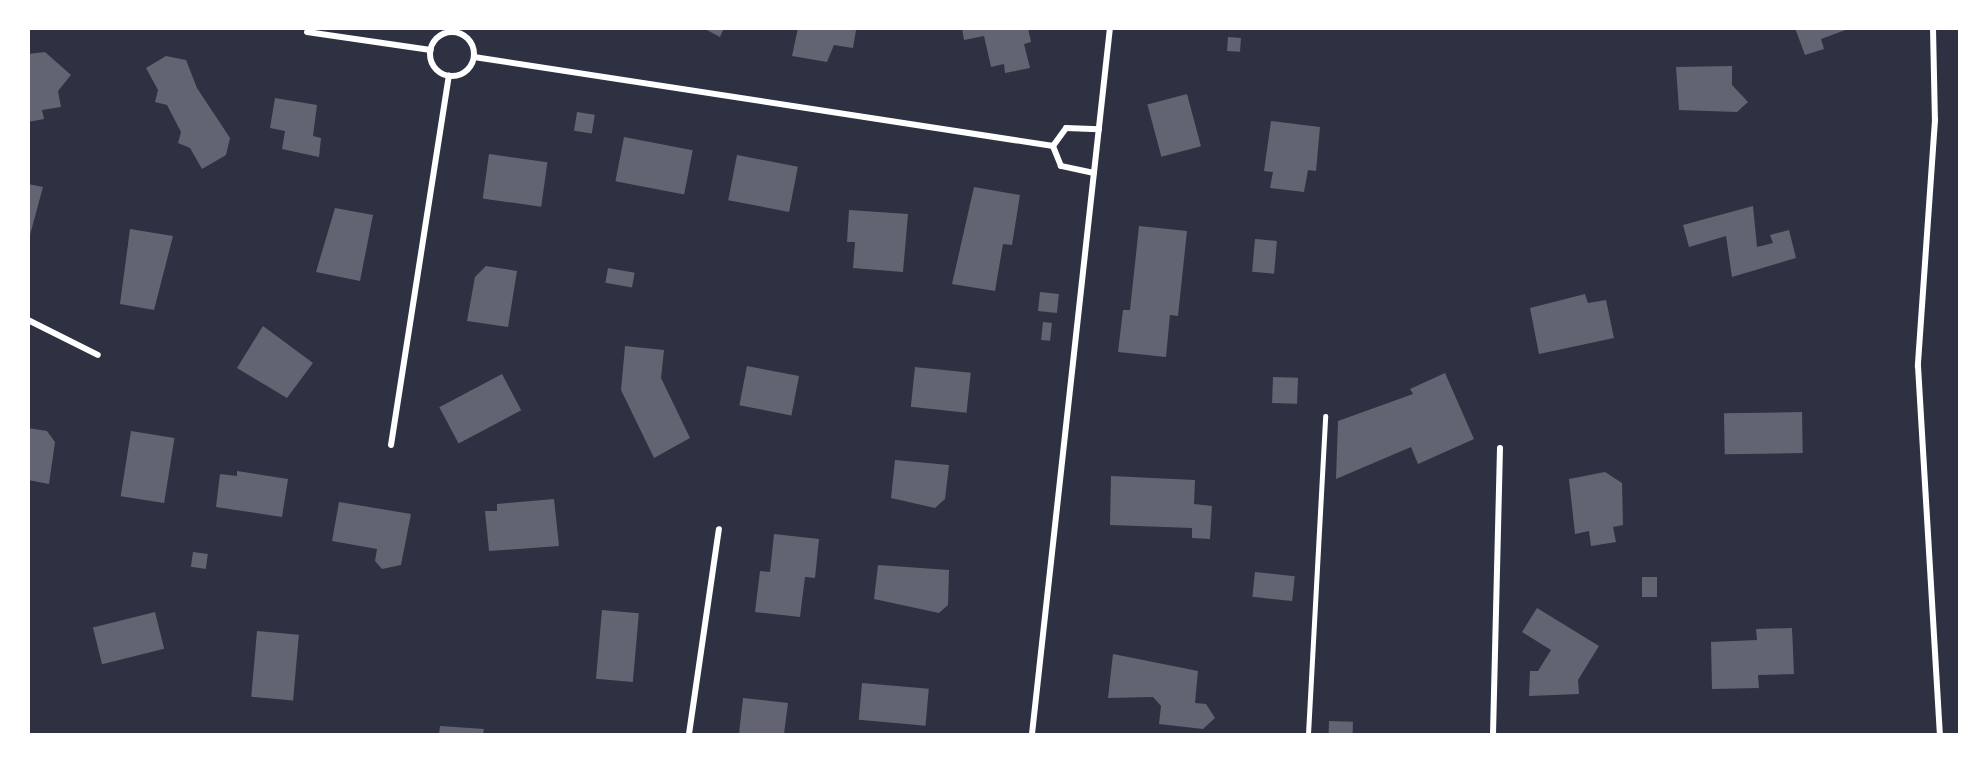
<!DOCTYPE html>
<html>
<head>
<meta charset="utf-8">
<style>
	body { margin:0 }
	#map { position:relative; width:1988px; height:763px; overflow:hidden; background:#2d3142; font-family:Rubik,sans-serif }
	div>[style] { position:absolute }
	.building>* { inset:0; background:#626471; transform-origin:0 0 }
	.service>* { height:4.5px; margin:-2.25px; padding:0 2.25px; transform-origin:2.25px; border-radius:2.25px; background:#fff }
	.minor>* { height:6px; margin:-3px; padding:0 3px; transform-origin:3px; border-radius:3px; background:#fff }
	.minor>.ring { margin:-3px; padding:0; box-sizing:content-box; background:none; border:6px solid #fff; border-radius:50% }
	span { translate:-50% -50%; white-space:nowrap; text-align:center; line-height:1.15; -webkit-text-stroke:6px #fff; paint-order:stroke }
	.frame { position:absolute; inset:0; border:30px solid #fff; pointer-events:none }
</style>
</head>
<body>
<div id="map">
	<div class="building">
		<div style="clip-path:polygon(703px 28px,724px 28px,720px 37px)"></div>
		<div style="clip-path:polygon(798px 28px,856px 30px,853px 48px,834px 45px,827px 62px,792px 56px)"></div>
		<div style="clip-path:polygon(962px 28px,1028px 28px,1031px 42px,1024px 44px,1030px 68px,1005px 73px,1004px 64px,991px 67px,984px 36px,964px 40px)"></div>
		<div style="clip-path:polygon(1795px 28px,1848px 28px,1848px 29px,1821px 39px,1824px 49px,1805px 55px)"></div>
		<div style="left:1228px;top:37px;width:13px;height:14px;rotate:4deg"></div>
		<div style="clip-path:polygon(45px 52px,71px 75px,58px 91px,61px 107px,42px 110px,44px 119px,28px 122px,28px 54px)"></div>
		<div style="clip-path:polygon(166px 56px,186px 60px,197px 88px,230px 138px,226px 155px,202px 169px,190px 148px,178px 143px,181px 132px,167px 105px,155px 102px,158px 90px,146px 68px)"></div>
		<div style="clip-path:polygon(1732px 66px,1732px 85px,1748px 102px,1737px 112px,1679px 110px,1676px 67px)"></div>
		<div style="left:1187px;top:94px;width:54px;height:41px;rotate:75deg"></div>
		<div style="clip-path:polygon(275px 98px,317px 105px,313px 136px,321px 138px,319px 157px,282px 149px,285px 131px,270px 128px)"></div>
		<div style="left:577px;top:112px;width:18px;height:19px;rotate:9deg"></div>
		<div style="clip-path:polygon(1271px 121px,1320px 127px,1316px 171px,1308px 170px,1304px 192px,1270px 188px,1273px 172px,1264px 171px)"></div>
		<div style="left:624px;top:137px;width:70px;height:45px;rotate:11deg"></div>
		<div style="left:489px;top:154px;width:59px;height:45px;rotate:8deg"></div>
		<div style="left:737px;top:155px;width:62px;height:46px;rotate:11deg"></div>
		<div style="clip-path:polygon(28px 184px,43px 187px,30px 235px,28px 235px)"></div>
		<div style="clip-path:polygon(974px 187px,1020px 195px,1012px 245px,1003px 244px,995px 291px,952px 284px)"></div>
		<div style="clip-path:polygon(1753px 206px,1757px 247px,1773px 243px,1770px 235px,1789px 230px,1796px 258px,1732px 277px,1726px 236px,1689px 247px,1683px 225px)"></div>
		<div style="clip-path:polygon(335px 208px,373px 215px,360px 281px,316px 272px)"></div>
		<div style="clip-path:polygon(849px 210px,908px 214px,903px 272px,853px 268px,855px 242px,847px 242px)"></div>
		<div style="clip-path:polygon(1139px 226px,1187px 231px,1178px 316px,1170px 315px,1166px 357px,1118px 352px,1123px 310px,1130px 310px)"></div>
		<div style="clip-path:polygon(130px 229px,173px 236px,154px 310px,120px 304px)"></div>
		<div style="left:1255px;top:239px;width:22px;height:33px;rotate:5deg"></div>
		<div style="clip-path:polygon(486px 266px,517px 271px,508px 327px,467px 321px,475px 277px)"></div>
		<div style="left:608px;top:268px;width:27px;height:15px;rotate:10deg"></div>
		<div style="left:1040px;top:292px;width:19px;height:19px;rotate:6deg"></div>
		<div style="clip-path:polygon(1585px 294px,1588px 303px,1606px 300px,1614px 338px,1539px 354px,1530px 308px)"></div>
		<div style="left:1043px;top:322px;width:9px;height:18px;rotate:6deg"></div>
		<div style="clip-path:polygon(263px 326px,313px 363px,287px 398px,237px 368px)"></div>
		<div style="clip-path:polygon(625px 346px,664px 350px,661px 378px,690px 438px,654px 458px,621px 390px)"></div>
		<div style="left:747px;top:366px;width:53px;height:40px;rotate:11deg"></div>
		<div style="left:915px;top:367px;width:56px;height:40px;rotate:6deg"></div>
		<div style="clip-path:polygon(1445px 373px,1474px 439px,1418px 464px,1411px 447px,1336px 479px,1338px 421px,1413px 394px,1410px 389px)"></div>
		<div style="left:502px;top:374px;width:41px;height:71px;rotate:62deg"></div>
		<div style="left:1273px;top:377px;width:25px;height:26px;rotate:2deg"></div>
		<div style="left:1802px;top:412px;width:41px;height:78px;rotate:89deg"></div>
		<div style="clip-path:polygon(28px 428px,47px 431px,55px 442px,49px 484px,28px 480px)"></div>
		<div style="left:131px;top:431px;width:44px;height:66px;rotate:9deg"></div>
		<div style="clip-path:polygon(895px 460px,949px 465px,945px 499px,935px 508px,891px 498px)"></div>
		<div style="clip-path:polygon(237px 471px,288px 479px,282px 517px,216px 507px,220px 474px,237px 476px)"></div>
		<div style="clip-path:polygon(1605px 472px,1622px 483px,1623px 525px,1613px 527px,1616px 542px,1591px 546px,1589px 531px,1575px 534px,1569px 479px)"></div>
		<div style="clip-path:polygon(1111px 476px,1195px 480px,1194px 504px,1212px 506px,1210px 539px,1192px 538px,1192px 528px,1110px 525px)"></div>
		<div style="clip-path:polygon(554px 499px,559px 546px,489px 551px,485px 511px,497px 511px,497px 504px)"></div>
		<div style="clip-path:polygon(339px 502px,411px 514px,401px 565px,382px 569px,375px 561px,377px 549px,332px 541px)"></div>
		<div style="clip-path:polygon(774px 534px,819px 539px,815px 578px,805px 577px,800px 617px,755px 612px,760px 571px,770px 572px)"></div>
		<div style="left:193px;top:552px;width:15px;height:15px;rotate:8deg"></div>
		<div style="clip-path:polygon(878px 565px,949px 570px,948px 605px,939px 613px,874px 599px)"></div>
		<div style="left:1255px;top:572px;width:40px;height:25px;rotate:6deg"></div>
		<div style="left:1642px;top:577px;width:15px;height:20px"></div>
		<div style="clip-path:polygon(1537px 608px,1599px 646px,1578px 680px,1579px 694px,1529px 696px,1530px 671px,1538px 671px,1551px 650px,1522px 632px)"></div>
		<div style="left:602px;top:610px;width:37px;height:69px;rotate:5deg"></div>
		<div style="left:155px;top:612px;width:38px;height:64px;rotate:76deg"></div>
		<div style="clip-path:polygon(1792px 628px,1794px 674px,1758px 675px,1759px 688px,1712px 689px,1711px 642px,1757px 640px,1756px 629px)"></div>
		<div style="left:257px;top:631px;width:42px;height:66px;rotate:5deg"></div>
		<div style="clip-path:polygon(1113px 654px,1198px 671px,1195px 703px,1206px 704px,1215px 718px,1203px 729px,1159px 724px,1161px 706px,1153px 697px,1108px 698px)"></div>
		<div style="left:862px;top:683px;width:67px;height:37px;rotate:5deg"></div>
		<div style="clip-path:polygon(743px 698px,788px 703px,784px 734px,739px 734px)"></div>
		<div style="left:1329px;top:721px;width:24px;height:13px;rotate:2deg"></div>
		<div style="clip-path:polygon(440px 726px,484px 729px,483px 734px,439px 734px)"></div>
	</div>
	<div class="service">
		<div style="left:1308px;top:734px;width:318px;rotate:-86.9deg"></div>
	</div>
	<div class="minor">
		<div style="left:1933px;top:28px;width:92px;rotate:88.8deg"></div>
		<div style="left:1935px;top:120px;width:247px;rotate:94deg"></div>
		<div style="left:1918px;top:366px;width:369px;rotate:86.6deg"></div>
		<div style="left:307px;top:32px;width:125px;rotate:8.3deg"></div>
		<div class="ring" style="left:430px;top:32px;width:38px;height:38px"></div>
		<div style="left:474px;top:57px;width:586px;rotate:8.74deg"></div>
		<div style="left:1094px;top:173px;width:34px;rotate:-168deg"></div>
		<div style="left:1061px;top:166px;width:22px;rotate:-112deg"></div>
		<div style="left:1053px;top:146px;width:22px;rotate:-54deg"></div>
		<div style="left:1066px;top:128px;width:33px;rotate:2deg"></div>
		<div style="left:28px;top:320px;width:78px;rotate:26.6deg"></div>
		<div style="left:391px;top:445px;width:374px;rotate:-81.1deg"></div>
		<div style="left:689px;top:734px;width:207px;rotate:-81.7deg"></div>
		<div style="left:1032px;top:734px;width:710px;rotate:-83.7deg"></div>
		<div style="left:1493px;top:734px;width:286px;rotate:-88.6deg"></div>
	</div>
	<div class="frame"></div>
</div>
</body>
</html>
